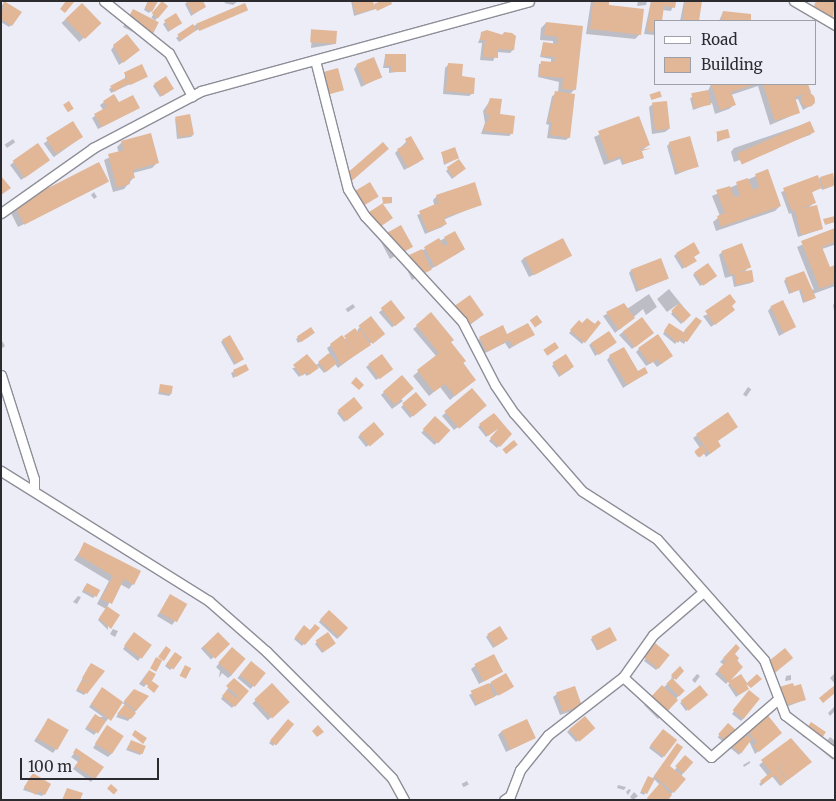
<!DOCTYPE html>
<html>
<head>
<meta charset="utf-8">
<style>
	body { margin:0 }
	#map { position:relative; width:836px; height:801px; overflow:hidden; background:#ecedf7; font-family:Merriweather,serif }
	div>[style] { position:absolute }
	.shadow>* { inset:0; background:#0003; transform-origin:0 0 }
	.building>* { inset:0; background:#e1b797; transform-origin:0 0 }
	.round { border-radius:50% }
	.roads { filter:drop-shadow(1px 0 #8d8e97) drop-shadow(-1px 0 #8d8e97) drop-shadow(0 1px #8d8e97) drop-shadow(0 -1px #8d8e97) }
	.minor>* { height:9px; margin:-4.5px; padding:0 4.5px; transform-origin:4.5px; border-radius:4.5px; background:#fff }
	span { translate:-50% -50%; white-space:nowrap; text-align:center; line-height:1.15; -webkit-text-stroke:4px #ecedf7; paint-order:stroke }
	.frame { position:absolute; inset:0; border:2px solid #2c2c30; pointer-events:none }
	.legend { position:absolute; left:654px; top:20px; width:162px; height:65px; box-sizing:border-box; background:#ecedf7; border:1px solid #9fa0a7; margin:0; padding:6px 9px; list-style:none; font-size:15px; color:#2c2c30 }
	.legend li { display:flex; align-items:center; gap:10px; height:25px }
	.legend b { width:25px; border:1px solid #9fa0a7 }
	.scale { position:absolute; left:20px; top:758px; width:139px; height:22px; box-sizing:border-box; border:2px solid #2c2c30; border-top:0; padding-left:6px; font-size:15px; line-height:18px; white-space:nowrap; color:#2c2c30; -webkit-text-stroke:4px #ecedf7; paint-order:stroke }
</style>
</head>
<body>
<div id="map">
	<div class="shadow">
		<div style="clip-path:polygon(148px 1px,151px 11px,149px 13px,144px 10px)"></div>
		<div style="clip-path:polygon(188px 1px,205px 7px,191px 16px,185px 4px)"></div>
		<div style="clip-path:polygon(238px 1px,233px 5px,224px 3px,227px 1px)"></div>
		<div style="clip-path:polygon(351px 1px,371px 1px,373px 6px,385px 1px,391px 4px,354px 16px)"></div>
		<div style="clip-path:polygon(591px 1px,608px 1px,608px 6px,640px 34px,635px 39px,586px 34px)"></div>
		<div style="clip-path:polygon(638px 1px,647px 1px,646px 5px,637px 6px)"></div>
		<div style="clip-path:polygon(651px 1px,674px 3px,671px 11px,662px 10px,661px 21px,655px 21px,655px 35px,644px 34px)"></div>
		<div style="clip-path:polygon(684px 1px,700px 1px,698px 21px,680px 21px)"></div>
		<div style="clip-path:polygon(5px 2px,11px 25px,9px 27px,1px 22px,1px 6px)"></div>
		<div style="left:162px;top:3px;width:5px;height:18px;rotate:37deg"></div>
		<div style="left:82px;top:4px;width:26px;height:28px;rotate:47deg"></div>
		<div style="clip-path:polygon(247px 9px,195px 31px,179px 42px,176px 38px,197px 24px)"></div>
		<div style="clip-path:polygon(133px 10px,147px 39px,123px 27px)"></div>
		<div style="clip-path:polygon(723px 12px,750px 16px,749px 21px,719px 21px)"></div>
		<div style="clip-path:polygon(176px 15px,179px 24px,168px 32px,163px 24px)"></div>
		<div style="clip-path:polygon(546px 23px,582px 27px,574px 90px,570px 94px,569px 137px,566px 140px,547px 138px,549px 125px,546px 124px,552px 96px,558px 93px,559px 82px,538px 77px,539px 64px,551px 63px,551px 59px,540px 57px,543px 44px,553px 45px,553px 41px,540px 40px,541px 28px)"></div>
		<div style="clip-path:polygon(482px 33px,501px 36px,504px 33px,513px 50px,510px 53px,497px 52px,493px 61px,480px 60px,482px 43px,478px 43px)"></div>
		<div style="clip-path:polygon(312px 35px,335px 44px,311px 48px)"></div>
		<div style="clip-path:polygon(114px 46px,135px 53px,119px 65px,111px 50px)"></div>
		<div style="clip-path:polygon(385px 56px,405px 71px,389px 73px,389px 68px,383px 68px)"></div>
		<div style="clip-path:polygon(449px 64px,473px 93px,469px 96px,443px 94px,445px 68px)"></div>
		<div style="clip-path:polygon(357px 65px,381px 77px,361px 87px,354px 69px)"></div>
		<div style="clip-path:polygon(125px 73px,147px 76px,111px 93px,109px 89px,125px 79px)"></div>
		<div style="clip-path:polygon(316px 78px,342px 90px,320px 97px)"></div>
		<div style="clip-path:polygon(155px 84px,170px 90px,160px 97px,153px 86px)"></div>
		<div style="clip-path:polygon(711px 84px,807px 84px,815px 103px,803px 110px,798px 99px,794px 100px,798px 113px,770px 125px,758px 86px,731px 95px,734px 105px,729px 109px,715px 114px,712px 103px,693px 110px,690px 98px,708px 91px)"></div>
		<div style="clip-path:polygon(491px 99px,512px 133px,509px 136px,481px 134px,485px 123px,483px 111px)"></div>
		<div style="clip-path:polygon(104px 102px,119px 105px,139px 108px,98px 129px,92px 118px,103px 110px,100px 105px)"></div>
		<div style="clip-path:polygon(653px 104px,669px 129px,665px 132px,652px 134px,649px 107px)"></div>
		<div style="clip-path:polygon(638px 117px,649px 145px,641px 151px,643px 158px,622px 165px,620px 159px,604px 165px,594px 137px)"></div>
		<div style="clip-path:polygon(175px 118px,193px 135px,191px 137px,177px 139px)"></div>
		<div style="clip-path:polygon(810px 122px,813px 132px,810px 135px,734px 162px,731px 152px,734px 148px)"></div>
		<div style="left:72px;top:123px;width:17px;height:35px;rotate:54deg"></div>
		<div style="clip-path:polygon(717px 133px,729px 137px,717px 142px)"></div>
		<div style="clip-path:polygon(410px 138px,419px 162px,404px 170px,395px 153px)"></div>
		<div style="left:13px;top:139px;width:4px;height:10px;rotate:56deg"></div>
		<div style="clip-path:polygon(122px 142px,157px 163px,152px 168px,133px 173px,134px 177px,124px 189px,113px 192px,104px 160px,119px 153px,117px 147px)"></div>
		<div style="clip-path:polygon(670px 143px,698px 166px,675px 175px,667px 146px)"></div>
		<div style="clip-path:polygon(442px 154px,456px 159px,444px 165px)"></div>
		<div style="clip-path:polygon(14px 162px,45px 163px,21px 180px,10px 165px)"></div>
		<div style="clip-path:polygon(448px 169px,463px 170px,452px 179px,446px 171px)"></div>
		<div style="clip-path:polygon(767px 171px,780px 206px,775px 211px,716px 231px,713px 222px,720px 216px,712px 196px)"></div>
		<div style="clip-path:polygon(832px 174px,833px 186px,822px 190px,821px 187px,811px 193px,814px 203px,809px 207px,822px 229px,798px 237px,791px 213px,789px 214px,781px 192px)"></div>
		<div style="clip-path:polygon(108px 182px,18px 227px,9px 209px)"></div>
		<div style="clip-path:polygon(94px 192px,97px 197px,94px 199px,91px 195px)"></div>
		<div style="clip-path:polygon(437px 196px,481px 204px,443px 220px,445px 224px,442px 227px,425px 234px,417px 215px,435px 208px,433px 200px)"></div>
		<div style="clip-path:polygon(835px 230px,835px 249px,834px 245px,822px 249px,829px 269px,835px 266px,835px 286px,813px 294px,813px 299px,803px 303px,799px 290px,789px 294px,784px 281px,786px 279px,814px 290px,797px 247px)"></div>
		<div style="clip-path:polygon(383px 236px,412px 246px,390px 259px,380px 240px)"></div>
		<div style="clip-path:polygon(445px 238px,460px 252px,412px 280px,403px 261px)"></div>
		<div style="clip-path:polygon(722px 252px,749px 267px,743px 273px,753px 281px,751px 283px,734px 287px,732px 276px,725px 278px,719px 255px)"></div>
		<div style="clip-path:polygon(676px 254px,693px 257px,693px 262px,682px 269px,674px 256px)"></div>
		<div style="clip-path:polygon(570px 256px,529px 277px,521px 261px,525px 257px)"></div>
		<div style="clip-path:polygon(632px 269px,667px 279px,636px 292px,629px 273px)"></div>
		<div style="clip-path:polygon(695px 273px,713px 278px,700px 286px,693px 275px)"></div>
		<div style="clip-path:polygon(669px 289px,690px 315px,681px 324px,671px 314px,678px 304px,667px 312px,657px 299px)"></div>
		<div style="clip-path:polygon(649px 294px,657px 307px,646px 315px,643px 309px,615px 333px,603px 316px,624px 304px,627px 309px)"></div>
		<div style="left:391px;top:302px;width:20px;height:16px;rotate:49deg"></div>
		<div style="clip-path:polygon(835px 303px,835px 316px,833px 305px)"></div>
		<div style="left:353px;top:304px;width:4px;height:9px;rotate:56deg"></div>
		<div style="clip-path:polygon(731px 306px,734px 310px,711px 327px,703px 316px)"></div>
		<div style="clip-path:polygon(771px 307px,795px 327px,779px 336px,768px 311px)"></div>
		<div style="clip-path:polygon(449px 312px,483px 315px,462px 331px)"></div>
		<div style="clip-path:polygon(371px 318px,384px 333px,338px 368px,335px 364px,324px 373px,318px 366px,307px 376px,304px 373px,299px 377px,292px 368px,315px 366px,330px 354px,327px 348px,331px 345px,357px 334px,358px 329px)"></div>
		<div style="clip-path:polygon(642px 318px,652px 333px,632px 349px,619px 335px)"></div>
		<div style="clip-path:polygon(696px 318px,684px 344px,678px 340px,675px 344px,663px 334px,667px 327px,683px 333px)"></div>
		<div style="clip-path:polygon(579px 322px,582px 325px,600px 323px,582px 344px,569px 333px)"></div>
		<div style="clip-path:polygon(417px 326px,446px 346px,451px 344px,474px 379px,450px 400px,440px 387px,429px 396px,413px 376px,436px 356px,413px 329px)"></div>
		<div style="clip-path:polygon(310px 329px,311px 335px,298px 343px,296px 339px)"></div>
		<div style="clip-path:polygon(609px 332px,613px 345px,595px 356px,589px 345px)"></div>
		<div style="clip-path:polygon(533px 335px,509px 349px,505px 343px,483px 354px,477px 342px,480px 338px)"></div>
		<div style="clip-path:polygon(1px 339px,5px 346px,1px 349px)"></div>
		<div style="clip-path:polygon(223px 340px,240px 361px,234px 365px,221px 342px)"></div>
		<div style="clip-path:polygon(639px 349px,668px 359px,657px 367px,653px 362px,646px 366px,636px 352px)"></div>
		<div style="clip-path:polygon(382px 356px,389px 371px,376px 380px,366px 367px)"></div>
		<div style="clip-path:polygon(610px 356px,637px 373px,646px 373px,623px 388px,607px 360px)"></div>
		<div style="clip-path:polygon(554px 364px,571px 369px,559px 377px,552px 366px)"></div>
		<div style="clip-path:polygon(245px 366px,247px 370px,233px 378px,231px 373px)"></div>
		<div style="clip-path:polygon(161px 385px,171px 394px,169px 396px,158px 394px)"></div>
		<div style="left:748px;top:387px;width:4px;height:9px;rotate:34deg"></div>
		<div style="clip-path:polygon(471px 390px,482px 409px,454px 430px,442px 416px)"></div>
		<div style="clip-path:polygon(384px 392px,401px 399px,403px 401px,392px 409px,381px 395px)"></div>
		<div style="clip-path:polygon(416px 394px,423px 407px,410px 418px,401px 407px)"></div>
		<div style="clip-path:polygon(359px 409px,344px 422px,337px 413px,339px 411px)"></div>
		<div style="clip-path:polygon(727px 413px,717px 442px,720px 446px,706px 457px,703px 452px,698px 457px,695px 453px,700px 448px,693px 438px)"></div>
		<div style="clip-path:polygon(494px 414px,510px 434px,497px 448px,489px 441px,499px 428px,486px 437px,478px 427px)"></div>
		<div style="left:435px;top:418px;width:18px;height:20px;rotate:43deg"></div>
		<div style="clip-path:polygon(360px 435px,380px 436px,366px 447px,358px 437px)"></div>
		<div style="clip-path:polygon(85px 544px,133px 584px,129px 589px,120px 584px,107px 607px,108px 630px,98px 620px,106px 609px,97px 604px,109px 581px,74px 560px)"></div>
		<div style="clip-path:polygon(85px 586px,95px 596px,93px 598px,82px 592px)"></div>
		<div style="clip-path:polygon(78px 596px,81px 597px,77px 604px,73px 602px)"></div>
		<div style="clip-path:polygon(171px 596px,175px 621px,172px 625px,157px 616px)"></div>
		<div style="left:329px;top:611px;width:25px;height:15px;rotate:43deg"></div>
		<div style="clip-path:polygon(305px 627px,310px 631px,318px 628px,302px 646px,294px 639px)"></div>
		<div style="clip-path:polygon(113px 629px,118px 631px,115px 637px,110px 634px)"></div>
		<div style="left:609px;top:629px;width:13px;height:21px;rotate:61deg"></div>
		<div style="left:218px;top:633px;width:15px;height:23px;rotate:48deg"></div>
		<div style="clip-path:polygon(488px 635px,504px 641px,493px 648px,486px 637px)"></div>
		<div style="clip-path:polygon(132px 636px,150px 645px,138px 661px,123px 649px)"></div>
		<div style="clip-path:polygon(317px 642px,332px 646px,322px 653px,315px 644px)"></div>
		<div style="clip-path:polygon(655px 644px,658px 668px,656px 670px,644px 661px)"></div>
		<div style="clip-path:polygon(736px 646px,733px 654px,742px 667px,726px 684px,715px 674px,724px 665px,720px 662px)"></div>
		<div style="clip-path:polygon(229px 652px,232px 675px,228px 678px,222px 673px,219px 678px,220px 671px,216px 667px)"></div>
		<div style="clip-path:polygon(173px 656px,172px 668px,170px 670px,165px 666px)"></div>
		<div style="left:251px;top:662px;width:17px;height:21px;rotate:40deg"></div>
		<div style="clip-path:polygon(89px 666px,103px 672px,84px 695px,76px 691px)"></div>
		<div style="clip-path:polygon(475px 666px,501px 671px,479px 684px,471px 669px)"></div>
		<div style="clip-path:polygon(680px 668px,683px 671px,673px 680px,683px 691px,658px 719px,644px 705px,673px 679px,671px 677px)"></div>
		<div style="clip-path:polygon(147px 673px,154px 675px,144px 687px,139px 684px)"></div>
		<div style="clip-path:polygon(835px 673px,835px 684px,830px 678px)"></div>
		<div style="clip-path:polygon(697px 674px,700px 676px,695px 683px,692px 680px)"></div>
		<div style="clip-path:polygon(791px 675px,791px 680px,785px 681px,786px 676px)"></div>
		<div style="clip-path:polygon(234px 679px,247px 691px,232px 708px,221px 699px)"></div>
		<div style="clip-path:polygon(491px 683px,510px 689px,475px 706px,469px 695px)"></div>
		<div style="clip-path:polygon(730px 683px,745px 691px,736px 697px,728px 685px)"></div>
		<div style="left:272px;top:685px;width:23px;height:27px;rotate:47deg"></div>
		<div style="clip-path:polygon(793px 687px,804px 700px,781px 709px)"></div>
		<div style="clip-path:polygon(102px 689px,123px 703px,132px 692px,147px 696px,128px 721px,116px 717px,125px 705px,122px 703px,94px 735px,85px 729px,93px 717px,103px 717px,89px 707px)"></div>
		<div style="clip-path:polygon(557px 694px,578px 709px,560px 715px,553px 697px)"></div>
		<div style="clip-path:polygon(747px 694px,743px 719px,741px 721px,732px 714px)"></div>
		<div style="clip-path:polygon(704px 697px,686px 711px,680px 703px,682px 702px)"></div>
		<div style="clip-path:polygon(835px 706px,835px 711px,830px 716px,828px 713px)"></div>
		<div style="clip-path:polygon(48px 720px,56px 749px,53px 753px,34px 741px)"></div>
		<div style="clip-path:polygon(288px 721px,292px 725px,273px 746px,269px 743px)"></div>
		<div style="left:728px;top:725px;width:8px;height:16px;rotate:40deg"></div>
		<div style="clip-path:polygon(809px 726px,818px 742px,816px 744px,802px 736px)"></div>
		<div style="clip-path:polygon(104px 730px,111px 754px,108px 757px,93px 748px)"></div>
		<div style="clip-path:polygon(569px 730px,591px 730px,576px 742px,567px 732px)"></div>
		<div style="clip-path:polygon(747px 730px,777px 736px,755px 754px,749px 741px,739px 755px,729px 747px)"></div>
		<div style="clip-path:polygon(502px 731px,535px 738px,506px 752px,498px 735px)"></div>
		<div style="clip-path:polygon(661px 733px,664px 756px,662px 758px,649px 748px)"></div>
		<div style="clip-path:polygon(830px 737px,835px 741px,833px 760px,820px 749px)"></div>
		<div style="clip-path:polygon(790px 740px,807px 765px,780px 786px,772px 776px,761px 786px,759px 784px,768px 776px,759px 765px)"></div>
		<div style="clip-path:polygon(131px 741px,142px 753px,140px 755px,126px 750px)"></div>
		<div style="clip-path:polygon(675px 747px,668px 766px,674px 771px,683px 759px,683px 773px,673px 792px,666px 800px,646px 800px,660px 785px,654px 779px,644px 795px,640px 793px,647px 779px,652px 779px)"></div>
		<div style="clip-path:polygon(77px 750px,94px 778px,91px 782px,73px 769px,78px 762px,71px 757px)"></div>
		<div style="clip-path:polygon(750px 761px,750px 763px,744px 767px,743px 765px)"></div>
		<div style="clip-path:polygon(31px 776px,44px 794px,42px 796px,23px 790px)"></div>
		<div style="left:467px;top:781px;width:4px;height:6px;rotate:63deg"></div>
		<div style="clip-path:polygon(618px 785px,626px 787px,624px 790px,617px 788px)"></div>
		<div style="clip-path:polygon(629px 789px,631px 790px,628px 795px,626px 792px)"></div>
		<div style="clip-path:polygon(634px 792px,638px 796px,633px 800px,630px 797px)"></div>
	</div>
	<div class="building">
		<div style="clip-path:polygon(4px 1px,22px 12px,12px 26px,1px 19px)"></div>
		<div style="clip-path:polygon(66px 1px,75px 1px,65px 13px,60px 9px)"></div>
		<div style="clip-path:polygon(148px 1px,158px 1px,152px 12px,145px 8px)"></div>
		<div style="left:162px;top:1px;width:8px;height:16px;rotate:40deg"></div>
		<div style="clip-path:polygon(186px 1px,203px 1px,206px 7px,193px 14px)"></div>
		<div style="clip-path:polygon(352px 1px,373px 1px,375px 9px,356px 14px)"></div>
		<div style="clip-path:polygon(381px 1px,391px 1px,392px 4px,377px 11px,374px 4px)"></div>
		<div style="clip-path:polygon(609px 1px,609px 5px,644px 9px,641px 35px,590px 29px,593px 2px)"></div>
		<div style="clip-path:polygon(651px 1px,676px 2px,675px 8px,664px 6px,662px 21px,655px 21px,655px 32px,647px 31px)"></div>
		<div style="clip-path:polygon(685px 1px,702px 1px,699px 21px,683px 21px)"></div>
		<div style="clip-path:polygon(816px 1px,835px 1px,833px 19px,812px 11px)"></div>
		<div style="left:82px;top:3px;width:28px;height:23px;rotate:46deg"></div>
		<div style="left:245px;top:3px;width:8px;height:53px;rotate:67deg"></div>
		<div style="left:133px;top:9px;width:29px;height:16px;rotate:27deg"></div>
		<div style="clip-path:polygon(723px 11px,751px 14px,751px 21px,721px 21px)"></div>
		<div style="left:176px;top:13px;width:12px;height:14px;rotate:59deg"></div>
		<div style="clip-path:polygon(546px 22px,583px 26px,576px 90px,562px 89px,563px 78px,539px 76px,541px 61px,554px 62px,555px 57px,541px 56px,543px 42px,557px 44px,558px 37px,544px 35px)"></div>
		<div style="left:193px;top:24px;width:7px;height:19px;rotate:56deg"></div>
		<div style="clip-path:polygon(487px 30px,503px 35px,504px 32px,512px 33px,516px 36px,514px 50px,498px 49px,498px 58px,483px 57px,485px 40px,480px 40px,481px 32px)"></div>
		<div style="left:337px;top:31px;width:13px;height:26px;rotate:94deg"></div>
		<div style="clip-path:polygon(127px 34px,140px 50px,123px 63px,113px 45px)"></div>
		<div style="clip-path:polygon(385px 54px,406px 54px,406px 72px,391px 72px,391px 66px,385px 66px)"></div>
		<div style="left:374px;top:57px;width:22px;height:19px;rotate:68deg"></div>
		<div style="clip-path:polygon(448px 63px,463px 64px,462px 76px,475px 78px,474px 94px,446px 91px)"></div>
		<div style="left:142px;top:64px;width:14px;height:20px;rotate:65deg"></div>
		<div style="left:338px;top:68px;width:23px;height:21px;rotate:75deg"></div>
		<div style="left:166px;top:76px;width:15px;height:14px;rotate:58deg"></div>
		<div style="clip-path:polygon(125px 78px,129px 83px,114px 92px,110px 86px)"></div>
		<div style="clip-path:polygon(711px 84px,756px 84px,731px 92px,736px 105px,720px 110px)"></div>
		<div style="clip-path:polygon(763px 84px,808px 84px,811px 92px,795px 97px,800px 113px,775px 121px)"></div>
		<div style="left:708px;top:90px;width:15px;height:17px;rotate:79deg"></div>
		<div style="clip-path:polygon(555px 91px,575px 94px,570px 138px,550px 135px,552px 122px,548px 121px)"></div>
		<div style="left:660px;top:91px;width:6px;height:11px;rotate:72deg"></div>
		<div class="round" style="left:801px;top:93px;width:14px;height:14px"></div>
		<div style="clip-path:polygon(114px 94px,119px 102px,133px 95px,140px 108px,102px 127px,94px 114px,107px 107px,103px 101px)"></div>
		<div style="clip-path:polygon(490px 98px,502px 99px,500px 114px,515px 116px,513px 134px,484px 131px,485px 122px,488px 122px,489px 114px,485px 114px)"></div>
		<div style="left:69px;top:101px;width:9px;height:7px;rotate:58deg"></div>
		<div style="left:667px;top:101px;width:28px;height:15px;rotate:84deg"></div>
		<div style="left:190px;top:114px;width:21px;height:15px;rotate:79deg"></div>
		<div style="clip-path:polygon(639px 116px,650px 145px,638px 150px,652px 148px,642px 151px,644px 158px,624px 164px,621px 156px,609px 161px,598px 131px)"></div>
		<div style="left:73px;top:121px;width:19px;height:32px;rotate:58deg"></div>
		<div style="left:810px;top:121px;width:12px;height:80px;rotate:66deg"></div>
		<div style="left:728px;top:129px;width:9px;height:12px;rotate:77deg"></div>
		<div style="clip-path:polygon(151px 133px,159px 163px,133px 170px,135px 178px,129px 179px,130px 184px,117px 188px,108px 154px,124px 150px,121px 141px)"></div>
		<div style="clip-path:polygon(411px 136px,424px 159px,408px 168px,397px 149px,407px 144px,405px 139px)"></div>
		<div style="left:690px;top:136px;width:32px;height:22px;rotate:74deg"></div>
		<div style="left:383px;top:142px;width:9px;height:50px;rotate:49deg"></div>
		<div style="left:38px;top:143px;width:21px;height:31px;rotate:55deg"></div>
		<div style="left:455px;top:147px;width:12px;height:15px;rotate:70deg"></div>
		<div style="left:459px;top:159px;width:12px;height:15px;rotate:55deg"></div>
		<div style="left:99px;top:162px;width:22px;height:95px;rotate:63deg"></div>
		<div style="clip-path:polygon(768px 169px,781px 206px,721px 227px,717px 216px,725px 213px,716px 190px,730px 186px,734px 197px,740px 196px,736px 182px,748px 178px,753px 190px,759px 187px,755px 174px)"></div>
		<div style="clip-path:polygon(833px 173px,835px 185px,824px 189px,820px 177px)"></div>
		<div style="clip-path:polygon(818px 175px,822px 188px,812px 192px,816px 203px,799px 209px,817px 205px,823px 229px,801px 235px,795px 210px,792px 211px,783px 188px)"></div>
		<div style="clip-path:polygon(1px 176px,11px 188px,1px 195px)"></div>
		<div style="left:370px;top:182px;width:17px;height:22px;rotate:59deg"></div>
		<div style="clip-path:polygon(475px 182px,482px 205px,444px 218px,447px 224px,428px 232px,419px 211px,438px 203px,441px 211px,436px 195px)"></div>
		<div style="clip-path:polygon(382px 197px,392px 197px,392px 203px,383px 204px,393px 218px,377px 229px,366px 214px,383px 203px)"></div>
		<div style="clip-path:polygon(835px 216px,835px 222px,825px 225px,823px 219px)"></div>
		<div style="left:401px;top:225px;width:25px;height:21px;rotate:61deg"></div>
		<div style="clip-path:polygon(835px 228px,835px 242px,822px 247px,830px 267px,835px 265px,835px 283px,820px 289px,801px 241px)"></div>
		<div style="clip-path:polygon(455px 231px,465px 249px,435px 267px,424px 247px,439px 238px,444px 246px,448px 244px,444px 237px)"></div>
		<div style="left:563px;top:238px;width:20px;height:43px;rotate:63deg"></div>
		<div style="clip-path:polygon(694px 242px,700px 253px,694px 257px,697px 261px,685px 268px,676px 253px)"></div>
		<div style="left:742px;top:243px;width:26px;height:22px;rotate:69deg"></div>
		<div style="left:422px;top:249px;width:23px;height:18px;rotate:65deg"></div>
		<div style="left:661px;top:258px;width:22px;height:32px;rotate:69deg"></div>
		<div style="left:708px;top:263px;width:16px;height:17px;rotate:55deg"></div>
		<div style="left:752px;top:270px;width:12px;height:18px;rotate:81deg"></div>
		<div style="clip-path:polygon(804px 271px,816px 298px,805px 302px,801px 289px,791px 293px,785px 278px)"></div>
		<div style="clip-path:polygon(730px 294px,736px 302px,732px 306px,735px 310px,715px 325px,705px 311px)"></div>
		<div style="left:470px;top:295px;width:24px;height:23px;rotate:55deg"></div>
		<div style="left:391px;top:300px;width:23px;height:13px;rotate:52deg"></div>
		<div style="left:783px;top:300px;width:30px;height:14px;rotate:64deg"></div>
		<div style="clip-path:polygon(624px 303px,635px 318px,619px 330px,606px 312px)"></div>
		<div style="left:679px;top:303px;width:17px;height:11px;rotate:45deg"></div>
		<div style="clip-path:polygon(431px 312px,454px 340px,451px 342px,466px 361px,463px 363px,476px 380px,455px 396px,445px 384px,434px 392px,417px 370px,439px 353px,416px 325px)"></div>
		<div style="left:537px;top:315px;width:9px;height:9px;rotate:54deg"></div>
		<div style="left:371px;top:316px;width:23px;height:16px;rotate:52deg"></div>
		<div style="left:642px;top:317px;width:20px;height:24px;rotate:53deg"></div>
		<div style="clip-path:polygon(696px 317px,702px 321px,687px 342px,681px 339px,678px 343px,664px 331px,669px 323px,688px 335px,684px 331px)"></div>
		<div style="clip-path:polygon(587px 318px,595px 324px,598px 320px,601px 323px,585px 343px,570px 330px,579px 320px,582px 323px)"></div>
		<div style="clip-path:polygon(528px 323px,535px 335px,513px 346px,509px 340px,487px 352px,479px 337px,503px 325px,507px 334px)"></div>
		<div style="left:311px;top:327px;width:7px;height:17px;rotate:56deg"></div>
		<div style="clip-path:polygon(355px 328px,358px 332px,361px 330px,371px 345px,341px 365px,330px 344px,342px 335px,355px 352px,344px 336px)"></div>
		<div style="left:609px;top:331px;width:14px;height:22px;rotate:56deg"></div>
		<div style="clip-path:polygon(658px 334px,673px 356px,661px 364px,657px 359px,650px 364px,638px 348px)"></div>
		<div style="left:230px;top:335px;width:28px;height:9px;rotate:60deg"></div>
		<div style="left:555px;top:342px;width:7px;height:14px;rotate:56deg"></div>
		<div style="clip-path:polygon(624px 347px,638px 371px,645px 367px,648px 373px,627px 385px,609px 355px)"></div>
		<div style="left:329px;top:353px;width:13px;height:14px;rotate:51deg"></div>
		<div style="clip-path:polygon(307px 354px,319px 368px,309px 375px,307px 372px,302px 376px,293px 365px)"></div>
		<div style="left:382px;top:354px;width:19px;height:17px;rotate:54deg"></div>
		<div style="left:566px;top:354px;width:15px;height:16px;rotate:58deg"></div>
		<div style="clip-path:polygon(246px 364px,249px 370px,236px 377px,233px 370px)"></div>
		<div style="left:402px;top:375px;width:18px;height:25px;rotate:49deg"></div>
		<div style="clip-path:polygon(356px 377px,364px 385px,359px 390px,351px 383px)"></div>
		<div style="left:160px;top:384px;width:13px;height:8px;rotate:9deg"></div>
		<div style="left:472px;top:388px;width:23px;height:36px;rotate:50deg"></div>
		<div style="left:416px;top:392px;width:17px;height:18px;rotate:50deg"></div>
		<div style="left:354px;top:397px;width:14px;height:21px;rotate:51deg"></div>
		<div style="clip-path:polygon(728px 412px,738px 427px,718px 441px,721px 446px,710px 454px,696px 434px)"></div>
		<div style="clip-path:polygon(494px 413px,512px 434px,500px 447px,490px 438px,499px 428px,488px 436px,479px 424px)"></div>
		<div style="left:435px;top:416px;width:21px;height:18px;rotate:43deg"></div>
		<div style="left:374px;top:422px;width:16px;height:19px;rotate:50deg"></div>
		<div style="left:514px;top:440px;width:6px;height:15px;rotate:51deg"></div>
		<div style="left:702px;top:445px;width:8px;height:10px;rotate:50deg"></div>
		<div style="clip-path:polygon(84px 542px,141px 571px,134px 585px,124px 579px,112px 604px,101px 599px,113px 576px,78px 555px)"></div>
		<div style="left:87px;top:583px;width:15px;height:8px;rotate:28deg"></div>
		<div style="left:170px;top:594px;width:20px;height:21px;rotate:30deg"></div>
		<div style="clip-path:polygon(107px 606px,120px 615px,111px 629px,99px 618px)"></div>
		<div style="left:329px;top:610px;width:26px;height:13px;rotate:43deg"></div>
		<div style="clip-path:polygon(315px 624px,320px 628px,305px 645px,295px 637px,304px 625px,310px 630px)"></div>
		<div style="left:500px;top:626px;width:15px;height:15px;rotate:58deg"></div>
		<div style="left:610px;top:627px;width:15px;height:21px;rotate:62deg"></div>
		<div style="left:134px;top:632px;width:22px;height:17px;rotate:36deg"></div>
		<div style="left:218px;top:632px;width:17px;height:21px;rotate:45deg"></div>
		<div style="left:328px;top:632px;width:14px;height:15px;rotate:56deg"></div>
		<div style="left:655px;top:643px;width:19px;height:18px;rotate:39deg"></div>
		<div style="clip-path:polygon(736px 644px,740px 648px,735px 654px,739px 658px,737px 661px,743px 667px,731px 680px,741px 674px,747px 683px,757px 674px,762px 679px,751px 688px,746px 684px,749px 689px,739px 695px,718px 670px,726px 661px,723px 658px)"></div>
		<div style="clip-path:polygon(166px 646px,171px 650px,164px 661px,158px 657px)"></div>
		<div style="left:232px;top:647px;width:18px;height:21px;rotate:41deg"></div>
		<div style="left:785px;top:648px;width:13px;height:26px;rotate:51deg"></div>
		<div style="left:175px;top:652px;width:9px;height:15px;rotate:36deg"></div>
		<div style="left:494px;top:654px;width:20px;height:22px;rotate:63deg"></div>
		<div style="left:156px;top:657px;width:7px;height:13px;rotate:27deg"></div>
		<div style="left:251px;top:661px;width:19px;height:18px;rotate:39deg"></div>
		<div style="clip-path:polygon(91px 663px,105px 671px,87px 694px,77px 689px,82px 680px,89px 683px,82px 678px)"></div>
		<div style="left:185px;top:665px;width:7px;height:12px;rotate:27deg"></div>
		<div style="clip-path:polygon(680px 666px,684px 671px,676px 680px,671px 675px)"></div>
		<div style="left:149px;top:670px;width:8px;height:14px;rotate:30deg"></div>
		<div style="left:506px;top:673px;width:16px;height:18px;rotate:60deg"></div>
		<div style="clip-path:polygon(234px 678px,249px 691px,235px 707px,222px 696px,227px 690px,236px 698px,238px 696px,226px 686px)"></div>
		<div style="left:672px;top:678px;width:18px;height:8px;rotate:45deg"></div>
		<div style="clip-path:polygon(152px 681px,159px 686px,154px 693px,147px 687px)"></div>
		<div style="left:272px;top:683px;width:26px;height:24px;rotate:47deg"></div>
		<div style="left:489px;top:683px;width:15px;height:20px;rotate:67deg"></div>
		<div style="clip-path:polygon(793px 683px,794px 686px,801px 684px,806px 700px,784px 706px,779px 687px)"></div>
		<div style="left:662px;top:685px;width:22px;height:23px;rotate:43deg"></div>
		<div style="left:700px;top:685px;width:13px;height:25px;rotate:51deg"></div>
		<div style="clip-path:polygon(835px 685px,835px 693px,823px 703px,819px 698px)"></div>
		<div style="left:575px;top:686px;width:21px;height:20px;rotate:71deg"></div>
		<div style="clip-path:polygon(102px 687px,123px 702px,111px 721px,91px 704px)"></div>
		<div style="clip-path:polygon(134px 689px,149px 696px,136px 711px,124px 701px)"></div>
		<div style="left:749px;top:690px;width:14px;height:26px;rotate:39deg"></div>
		<div style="clip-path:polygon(125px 704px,136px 713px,131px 719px,117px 714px)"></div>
		<div style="clip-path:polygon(766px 713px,782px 733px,759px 752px,753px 745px,757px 743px,746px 729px)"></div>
		<div style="left:95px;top:714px;width:13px;height:15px;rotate:32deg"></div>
		<div style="left:585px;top:716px;width:16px;height:21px;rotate:50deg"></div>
		<div style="left:48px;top:718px;width:24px;height:23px;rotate:30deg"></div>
		<div style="left:288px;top:719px;width:8px;height:28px;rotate:40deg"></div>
		<div style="left:527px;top:719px;width:21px;height:28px;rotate:65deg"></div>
		<div style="left:811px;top:722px;width:18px;height:14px;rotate:34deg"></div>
		<div style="left:728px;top:723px;width:11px;height:15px;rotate:41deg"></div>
		<div style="left:107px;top:725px;width:20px;height:22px;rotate:33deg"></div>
		<div style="clip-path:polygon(318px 725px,324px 732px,317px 737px,312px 731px)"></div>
		<div style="left:663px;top:729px;width:18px;height:21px;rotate:38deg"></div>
		<div style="clip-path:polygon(135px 730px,147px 738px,143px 744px,132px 735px)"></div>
		<div style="left:740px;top:730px;width:15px;height:18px;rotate:37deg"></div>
		<div style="clip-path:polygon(791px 738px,812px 762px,788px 780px,778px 767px,794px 754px,777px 767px,787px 780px,782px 785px,775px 775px,763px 784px,760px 781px,771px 772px,761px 760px)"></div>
		<div style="left:131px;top:740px;width:16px;height:9px;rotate:22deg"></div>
		<div style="clip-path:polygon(677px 743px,683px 747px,670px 766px,686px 779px,674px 793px,654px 776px)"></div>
		<div style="clip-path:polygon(76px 748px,104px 767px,95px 779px,75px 766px,81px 758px,73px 753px)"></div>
		<div style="left:685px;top:755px;width:11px;height:15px;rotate:41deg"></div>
		<div style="clip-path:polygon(33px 773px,51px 784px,45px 795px,38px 791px,36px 795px,24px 787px)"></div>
		<div style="clip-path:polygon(648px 776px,655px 779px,647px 794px,641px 791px)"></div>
		<div style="clip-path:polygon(660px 783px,672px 795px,668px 800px,649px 800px,647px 798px)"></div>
		<div style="left:111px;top:784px;width:9px;height:6px;rotate:41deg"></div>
		<div style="clip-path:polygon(67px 788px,83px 793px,80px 800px,62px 800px)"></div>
	</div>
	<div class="roads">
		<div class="minor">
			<div style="left:104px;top:1px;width:83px;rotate:38.7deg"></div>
			<div style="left:169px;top:53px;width:49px;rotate:61.9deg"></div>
			<div style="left:794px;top:1px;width:48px;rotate:30.3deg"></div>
			<div style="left:315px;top:60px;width:133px;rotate:75.7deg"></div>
			<div style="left:348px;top:189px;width:32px;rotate:58deg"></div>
			<div style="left:365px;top:216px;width:143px;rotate:47.3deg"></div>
			<div style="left:462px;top:321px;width:72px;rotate:62.7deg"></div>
			<div style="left:495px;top:385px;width:34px;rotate:56deg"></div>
			<div style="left:514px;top:413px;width:103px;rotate:48.9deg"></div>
			<div style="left:582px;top:491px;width:89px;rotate:32.6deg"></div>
			<div style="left:657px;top:539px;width:162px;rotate:48.5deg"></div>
			<div style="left:764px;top:660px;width:59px;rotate:69.1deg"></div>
			<div style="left:785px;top:715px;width:63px;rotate:37.2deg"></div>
			<div style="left:1px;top:213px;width:113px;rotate:-35.2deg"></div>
			<div style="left:93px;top:148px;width:122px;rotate:-27.8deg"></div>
			<div style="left:201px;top:91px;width:340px;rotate:-15.3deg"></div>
			<div style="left:1px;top:375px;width:109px;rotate:72.4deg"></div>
			<div style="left:34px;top:479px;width:12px;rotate:90deg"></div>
			<div style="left:1px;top:471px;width:245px;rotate:32deg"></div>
			<div style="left:209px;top:601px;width:76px;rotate:41.3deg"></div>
			<div style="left:266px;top:651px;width:141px;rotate:45deg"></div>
			<div style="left:366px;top:751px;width:37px;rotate:46deg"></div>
			<div style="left:392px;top:778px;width:25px;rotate:61deg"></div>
			<div style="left:623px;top:677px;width:119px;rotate:42.3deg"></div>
			<div style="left:711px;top:757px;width:87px;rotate:-40.8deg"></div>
			<div style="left:504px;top:800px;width:7px;rotate:-34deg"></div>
			<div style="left:510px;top:796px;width:28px;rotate:-69deg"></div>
			<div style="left:520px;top:770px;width:45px;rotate:-51.3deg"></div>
			<div style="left:548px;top:735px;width:95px;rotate:-37.7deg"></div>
			<div style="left:623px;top:677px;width:52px;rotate:-54.5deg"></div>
			<div style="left:653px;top:635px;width:65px;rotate:-40.6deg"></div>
		</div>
	</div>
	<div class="frame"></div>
	<ul class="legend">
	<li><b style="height:6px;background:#fff"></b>Road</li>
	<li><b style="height:14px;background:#e1b797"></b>Building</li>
	</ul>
	<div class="scale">100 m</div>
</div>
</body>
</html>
